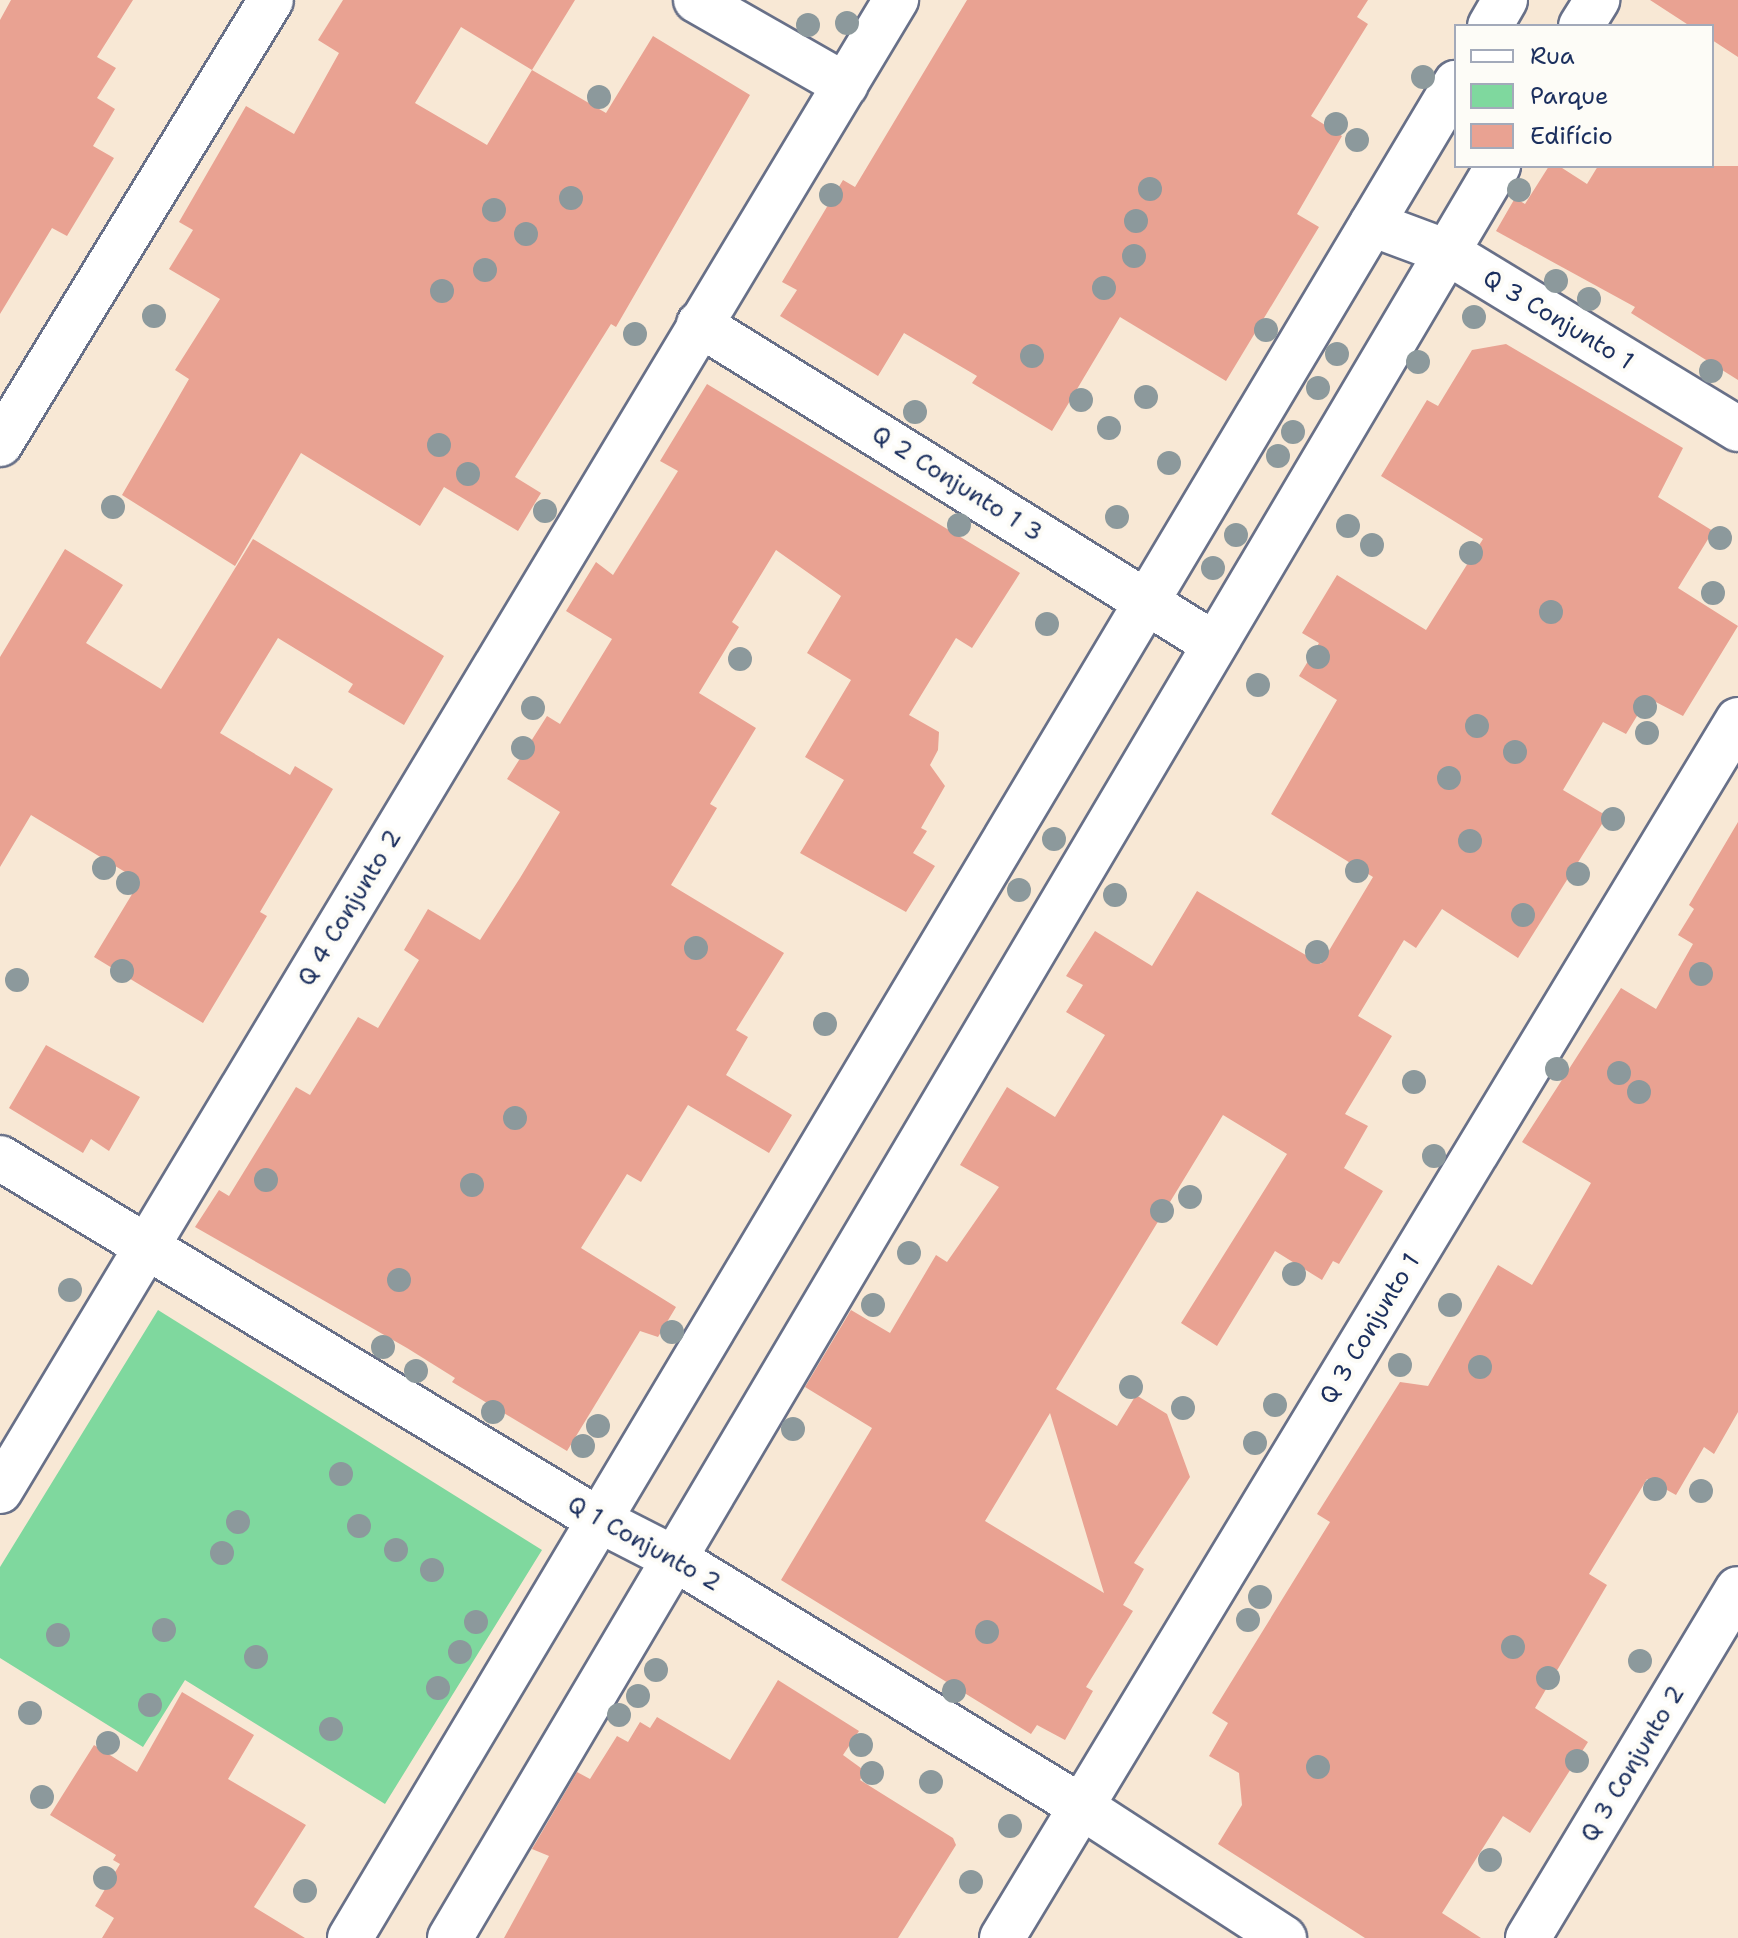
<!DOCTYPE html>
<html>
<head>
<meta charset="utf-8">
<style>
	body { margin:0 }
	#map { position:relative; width:1738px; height:1938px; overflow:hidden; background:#f8e8d5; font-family:"Shantell Sans",sans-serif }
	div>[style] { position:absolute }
	.green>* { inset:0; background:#7fd89e }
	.building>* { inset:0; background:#e9a292 }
	.roads { filter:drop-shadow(2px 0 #687088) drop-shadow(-2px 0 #687088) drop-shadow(0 2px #687088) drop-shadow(0 -2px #687088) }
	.minor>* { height:44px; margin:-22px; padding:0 22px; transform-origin:22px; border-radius:22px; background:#fff }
	.trees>* { width:24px; height:24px; margin:-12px; border-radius:50%; background:#8c999c }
	span { translate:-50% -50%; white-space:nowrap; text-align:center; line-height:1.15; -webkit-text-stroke:8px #fdfcf7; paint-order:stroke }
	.street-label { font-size:24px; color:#1b2f5e }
	.legend { position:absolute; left:1454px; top:24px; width:260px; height:144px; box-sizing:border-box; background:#fdfcf7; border:2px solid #a3aaba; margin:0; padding:10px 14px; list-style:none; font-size:24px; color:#1b2f5e }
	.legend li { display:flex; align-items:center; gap:16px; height:40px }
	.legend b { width:40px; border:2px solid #a3aaba }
</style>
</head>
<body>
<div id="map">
	<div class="green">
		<div style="clip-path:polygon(158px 1310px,542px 1550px,385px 1804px,185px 1680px,143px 1747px,0 1658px,0 1567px)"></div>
	</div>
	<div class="building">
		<div style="clip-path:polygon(11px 0,133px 0,97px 57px,116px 68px,97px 98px,115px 109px,93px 146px,114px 158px,67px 236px,52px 228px,0 314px,0 20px)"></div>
		<div style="clip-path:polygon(343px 0,575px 0,532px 70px,461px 27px,415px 103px,487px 145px,532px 70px,606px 113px,653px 36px,750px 95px,616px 327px,611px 324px,515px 477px,541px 493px,518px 531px,444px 487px,420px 526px,301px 453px,235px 566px,122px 495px,189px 379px,175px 370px,220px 299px,169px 269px,193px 230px,179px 222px,246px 106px,294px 134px,339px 53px,318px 40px)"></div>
		<div style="clip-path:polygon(967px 0,1368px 0,1357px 17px,1368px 24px,1311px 116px,1342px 136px,1297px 214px,1319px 227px,1226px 381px,1120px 317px,1052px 431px,972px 383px,977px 376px,904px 333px,878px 376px,780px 316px,797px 290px,782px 282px,843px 180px,855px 187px)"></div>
		<div style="clip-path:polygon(1650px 0,1738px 0,1738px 57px,1712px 40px,1712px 26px,1690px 26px)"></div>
		<div style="clip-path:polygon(1549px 166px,1559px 166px,1587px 184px,1598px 166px,1738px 166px,1738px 380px,1631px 313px,1635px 307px,1496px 231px,1515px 198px,1525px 204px)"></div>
		<div style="clip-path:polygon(evenodd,1506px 344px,1683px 448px,1658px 497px,1713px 531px,1678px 588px,1738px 626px,1683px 716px,1648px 698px,1626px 734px,1603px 722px,1563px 790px,1607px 816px,1518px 958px,1442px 909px,1416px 948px,1404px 940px,1358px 1016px,1392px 1036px,1345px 1114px,1368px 1126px,1344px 1168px,1383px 1191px,1339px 1264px,1333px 1261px,1322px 1280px,1275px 1251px,1217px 1346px,1181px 1323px,1287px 1154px,1223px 1115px,1056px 1389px,1117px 1426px,1136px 1395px,1167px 1414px,1190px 1477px,1134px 1563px,1144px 1569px,1123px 1605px,1133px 1611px,1086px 1687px,1093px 1691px,1065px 1740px,1037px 1725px,1031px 1734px,781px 1580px,872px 1428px,805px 1387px,851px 1310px,890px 1333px,936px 1255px,947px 1262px,999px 1187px,960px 1165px,1007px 1087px,1055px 1117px,1105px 1035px,1066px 1012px,1083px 985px,1066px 976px,1095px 931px,1152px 966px,1197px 891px,1321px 964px,1373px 877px,1271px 814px,1337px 700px,1299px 676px,1319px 643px,1302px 633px,1337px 575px,1426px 630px,1483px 539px,1381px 476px,1427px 400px,1438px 406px,1472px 350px,1506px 344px,1050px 1413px,1100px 1580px,1104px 1593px,985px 1521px,1050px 1413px)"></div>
		<div style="clip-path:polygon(707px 384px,1020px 573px,972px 648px,956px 638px,909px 715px,939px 732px,938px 750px,930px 765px,945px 786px,921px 828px,927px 831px,913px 853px,935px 866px,906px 912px,800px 853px,844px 780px,805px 757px,851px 680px,807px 653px,841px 596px,776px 550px,732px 622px,739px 627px,699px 693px,756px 728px,710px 804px,717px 808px,671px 885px,784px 953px,736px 1030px,748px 1037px,726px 1075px,792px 1115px,769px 1153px,688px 1105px,641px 1182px,627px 1174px,581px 1248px,676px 1307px,658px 1337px,640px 1331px,567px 1451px,452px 1382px,455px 1378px,407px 1348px,195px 1227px,219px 1190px,229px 1196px,296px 1087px,310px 1095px,358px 1017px,378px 1028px,419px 960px,404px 950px,428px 909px,480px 940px,520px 878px,560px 812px,507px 779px,547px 716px,560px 724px,612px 639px,566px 611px,596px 562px,613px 575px,678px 471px,660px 461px)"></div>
		<div style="clip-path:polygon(253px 539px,444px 656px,404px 725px,348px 692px,353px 684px,278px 638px,220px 733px,290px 775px,295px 766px,333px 789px,260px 912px,267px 916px,203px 1023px,94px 957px,140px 881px,31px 815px,0 867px,0 657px,65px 549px,123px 585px,86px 643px,161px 689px)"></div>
		<div style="clip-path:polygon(1738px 822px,1738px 1412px,1714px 1454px,1704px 1447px,1676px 1495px,1647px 1479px,1589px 1574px,1607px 1585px,1535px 1708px,1588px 1742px,1530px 1833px,1503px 1816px,1442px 1913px,1481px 1938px,1365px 1938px,1218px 1844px,1242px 1805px,1239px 1773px,1209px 1756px,1228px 1723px,1212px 1713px,1330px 1522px,1317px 1514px,1400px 1382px,1428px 1386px,1498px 1265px,1532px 1285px,1591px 1183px,1522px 1142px,1621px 988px,1656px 1009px,1693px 944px,1678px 935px,1694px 909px,1689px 905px)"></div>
		<div style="clip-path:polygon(46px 1045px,140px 1097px,109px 1151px,91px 1139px,83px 1153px,9px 1108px)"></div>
		<div style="clip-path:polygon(778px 1680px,859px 1731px,843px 1755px,865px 1771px,860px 1780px,953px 1838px,956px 1845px,898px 1938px,504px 1938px,549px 1856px,532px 1849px,577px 1772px,590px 1779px,617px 1736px,628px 1742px,640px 1722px,650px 1728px,657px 1717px,730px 1760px)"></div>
		<div style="clip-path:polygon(182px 1692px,254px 1735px,228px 1779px,306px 1825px,254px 1907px,305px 1938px,102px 1938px,114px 1918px,95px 1906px,120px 1864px,113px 1860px,116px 1855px,50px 1815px,94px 1745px,137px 1772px)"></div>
	</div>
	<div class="roads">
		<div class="minor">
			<div style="left:696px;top:0;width:172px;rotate:29.7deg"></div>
			<div style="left:1490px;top:26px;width:30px;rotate:-60deg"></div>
			<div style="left:1581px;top:26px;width:31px;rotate:-58deg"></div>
			<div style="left:1372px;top:224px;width:80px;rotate:20.5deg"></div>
			<div style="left:1447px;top:252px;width:341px;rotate:31.3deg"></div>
			<div style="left:699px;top:324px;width:606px;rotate:31.86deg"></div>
			<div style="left:0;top:444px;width:520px;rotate:-58.6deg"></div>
			<div style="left:0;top:1158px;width:700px;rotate:31.15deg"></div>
			<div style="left:599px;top:1520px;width:88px;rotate:27.1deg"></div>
			<div style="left:677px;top:1560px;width:474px;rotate:31.4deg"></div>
			<div style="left:1082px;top:1807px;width:241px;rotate:33deg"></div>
			<div style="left:0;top:1491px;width:1740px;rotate:-59deg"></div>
			<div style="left:350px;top:1938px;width:2160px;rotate:-59.2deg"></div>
			<div style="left:450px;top:1938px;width:2059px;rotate:-59.4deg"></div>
			<div style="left:1002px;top:1938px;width:1423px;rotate:-58.86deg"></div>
			<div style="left:1528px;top:1938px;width:407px;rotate:-59deg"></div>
		</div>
	</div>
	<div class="trees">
		<div style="left:847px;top:23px"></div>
		<div style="left:808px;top:25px"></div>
		<div style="left:1423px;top:77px"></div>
		<div style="left:599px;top:97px"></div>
		<div style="left:1336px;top:124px"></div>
		<div style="left:1357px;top:140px"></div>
		<div style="left:1150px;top:189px"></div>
		<div style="left:1519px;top:190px"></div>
		<div style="left:831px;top:195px"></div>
		<div style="left:571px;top:198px"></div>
		<div style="left:494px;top:210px"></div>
		<div style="left:1136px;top:221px"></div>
		<div style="left:526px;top:234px"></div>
		<div style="left:1134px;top:256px"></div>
		<div style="left:485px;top:270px"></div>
		<div style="left:1556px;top:281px"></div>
		<div style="left:1104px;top:288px"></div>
		<div style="left:442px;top:291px"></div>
		<div style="left:1589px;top:299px"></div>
		<div style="left:154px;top:316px"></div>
		<div style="left:1474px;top:317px"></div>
		<div style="left:1266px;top:330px"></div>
		<div style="left:635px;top:334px"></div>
		<div style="left:1337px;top:354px"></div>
		<div style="left:1032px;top:356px"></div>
		<div style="left:1418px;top:362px"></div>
		<div style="left:1711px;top:371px"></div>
		<div style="left:1318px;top:388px"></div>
		<div style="left:1146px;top:397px"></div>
		<div style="left:1081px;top:400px"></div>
		<div style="left:915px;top:412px"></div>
		<div style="left:1109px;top:428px"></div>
		<div style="left:1293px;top:432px"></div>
		<div style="left:439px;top:445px"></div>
		<div style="left:1278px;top:456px"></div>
		<div style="left:1169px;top:463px"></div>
		<div style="left:468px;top:474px"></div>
		<div style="left:113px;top:507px"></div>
		<div style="left:545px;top:511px"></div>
		<div style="left:1117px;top:517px"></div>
		<div style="left:959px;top:525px"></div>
		<div style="left:1348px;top:526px"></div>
		<div style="left:1236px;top:535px"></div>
		<div style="left:1720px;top:538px"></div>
		<div style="left:1372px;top:545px"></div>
		<div style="left:1471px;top:553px"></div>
		<div style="left:1213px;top:568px"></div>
		<div style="left:1713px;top:593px"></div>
		<div style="left:1551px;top:612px"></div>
		<div style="left:1047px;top:624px"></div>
		<div style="left:1318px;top:657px"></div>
		<div style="left:740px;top:659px"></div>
		<div style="left:1258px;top:685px"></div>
		<div style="left:1645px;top:707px"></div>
		<div style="left:533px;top:708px"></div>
		<div style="left:1477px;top:726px"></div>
		<div style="left:1647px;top:733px"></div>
		<div style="left:523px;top:748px"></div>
		<div style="left:1515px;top:752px"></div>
		<div style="left:1449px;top:778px"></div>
		<div style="left:1613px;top:819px"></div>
		<div style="left:1054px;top:839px"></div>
		<div style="left:1470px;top:841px"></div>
		<div style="left:104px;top:868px"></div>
		<div style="left:1357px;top:871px"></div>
		<div style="left:1578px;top:874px"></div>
		<div style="left:128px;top:883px"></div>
		<div style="left:1019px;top:890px"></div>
		<div style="left:1115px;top:895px"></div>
		<div style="left:1523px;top:915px"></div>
		<div style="left:696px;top:948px"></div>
		<div style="left:1317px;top:952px"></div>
		<div style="left:122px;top:971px"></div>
		<div style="left:1701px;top:974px"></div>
		<div style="left:17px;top:980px"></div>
		<div style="left:825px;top:1024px"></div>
		<div style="left:1557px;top:1069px"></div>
		<div style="left:1619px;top:1073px"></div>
		<div style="left:1414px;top:1082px"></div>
		<div style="left:1639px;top:1092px"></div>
		<div style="left:515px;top:1118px"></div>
		<div style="left:1434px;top:1156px"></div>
		<div style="left:266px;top:1180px"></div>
		<div style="left:472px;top:1185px"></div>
		<div style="left:1190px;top:1197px"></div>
		<div style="left:1162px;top:1211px"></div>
		<div style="left:909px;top:1253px"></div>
		<div style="left:1294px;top:1274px"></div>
		<div style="left:399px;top:1280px"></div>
		<div style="left:70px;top:1290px"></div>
		<div style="left:873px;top:1305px"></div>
		<div style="left:1450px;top:1305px"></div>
		<div style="left:672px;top:1332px"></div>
		<div style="left:383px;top:1347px"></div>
		<div style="left:1400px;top:1365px"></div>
		<div style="left:1480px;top:1367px"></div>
		<div style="left:416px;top:1371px"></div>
		<div style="left:1131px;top:1387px"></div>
		<div style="left:1275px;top:1405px"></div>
		<div style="left:1183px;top:1408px"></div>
		<div style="left:493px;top:1412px"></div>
		<div style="left:598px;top:1426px"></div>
		<div style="left:793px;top:1429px"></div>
		<div style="left:1255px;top:1443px"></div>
		<div style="left:583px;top:1446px"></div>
		<div style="left:341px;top:1474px"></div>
		<div style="left:1655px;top:1489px"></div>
		<div style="left:1701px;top:1491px"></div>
		<div style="left:238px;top:1522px"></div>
		<div style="left:359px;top:1526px"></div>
		<div style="left:396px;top:1550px"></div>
		<div style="left:222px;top:1553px"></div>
		<div style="left:432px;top:1570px"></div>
		<div style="left:1260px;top:1597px"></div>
		<div style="left:1248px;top:1620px"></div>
		<div style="left:476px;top:1622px"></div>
		<div style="left:164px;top:1630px"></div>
		<div style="left:987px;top:1632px"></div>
		<div style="left:58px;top:1635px"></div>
		<div style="left:1513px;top:1647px"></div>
		<div style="left:460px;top:1652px"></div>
		<div style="left:256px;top:1657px"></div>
		<div style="left:1640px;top:1661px"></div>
		<div style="left:656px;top:1670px"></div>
		<div style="left:1548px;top:1678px"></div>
		<div style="left:438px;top:1688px"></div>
		<div style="left:954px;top:1691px"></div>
		<div style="left:638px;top:1696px"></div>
		<div style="left:150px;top:1705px"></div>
		<div style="left:30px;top:1713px"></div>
		<div style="left:619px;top:1715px"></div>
		<div style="left:331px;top:1729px"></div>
		<div style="left:108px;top:1743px"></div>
		<div style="left:861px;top:1745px"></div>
		<div style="left:1577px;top:1761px"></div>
		<div style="left:1318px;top:1767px"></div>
		<div style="left:872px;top:1773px"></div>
		<div style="left:931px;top:1782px"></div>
		<div style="left:42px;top:1797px"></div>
		<div style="left:1010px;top:1826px"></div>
		<div style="left:1490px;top:1860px"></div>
		<div style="left:105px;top:1878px"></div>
		<div style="left:971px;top:1882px"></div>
		<div style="left:305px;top:1891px"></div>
	</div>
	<div class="street-label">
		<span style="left:1558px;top:320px;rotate:31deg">Q 3 Conjunto 1</span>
		<span style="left:957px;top:484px;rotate:32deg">Q 2 Conjunto 1 3</span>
		<span style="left:350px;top:908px;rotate:-59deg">Q 4 Conjunto 2</span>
		<span style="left:1370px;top:1329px;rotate:-59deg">Q 3 Conjunto 1</span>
		<span style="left:644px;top:1544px;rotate:29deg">Q 1 Conjunto 2</span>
		<span style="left:1633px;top:1764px;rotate:-59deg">Q 3 Conjunto 2</span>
	</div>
	<ul class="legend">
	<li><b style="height:10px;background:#fff"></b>Rua</li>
	<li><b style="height:22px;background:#7fd89e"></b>Parque</li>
	<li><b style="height:22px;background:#e9a292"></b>Edifício</li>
	</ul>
</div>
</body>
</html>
